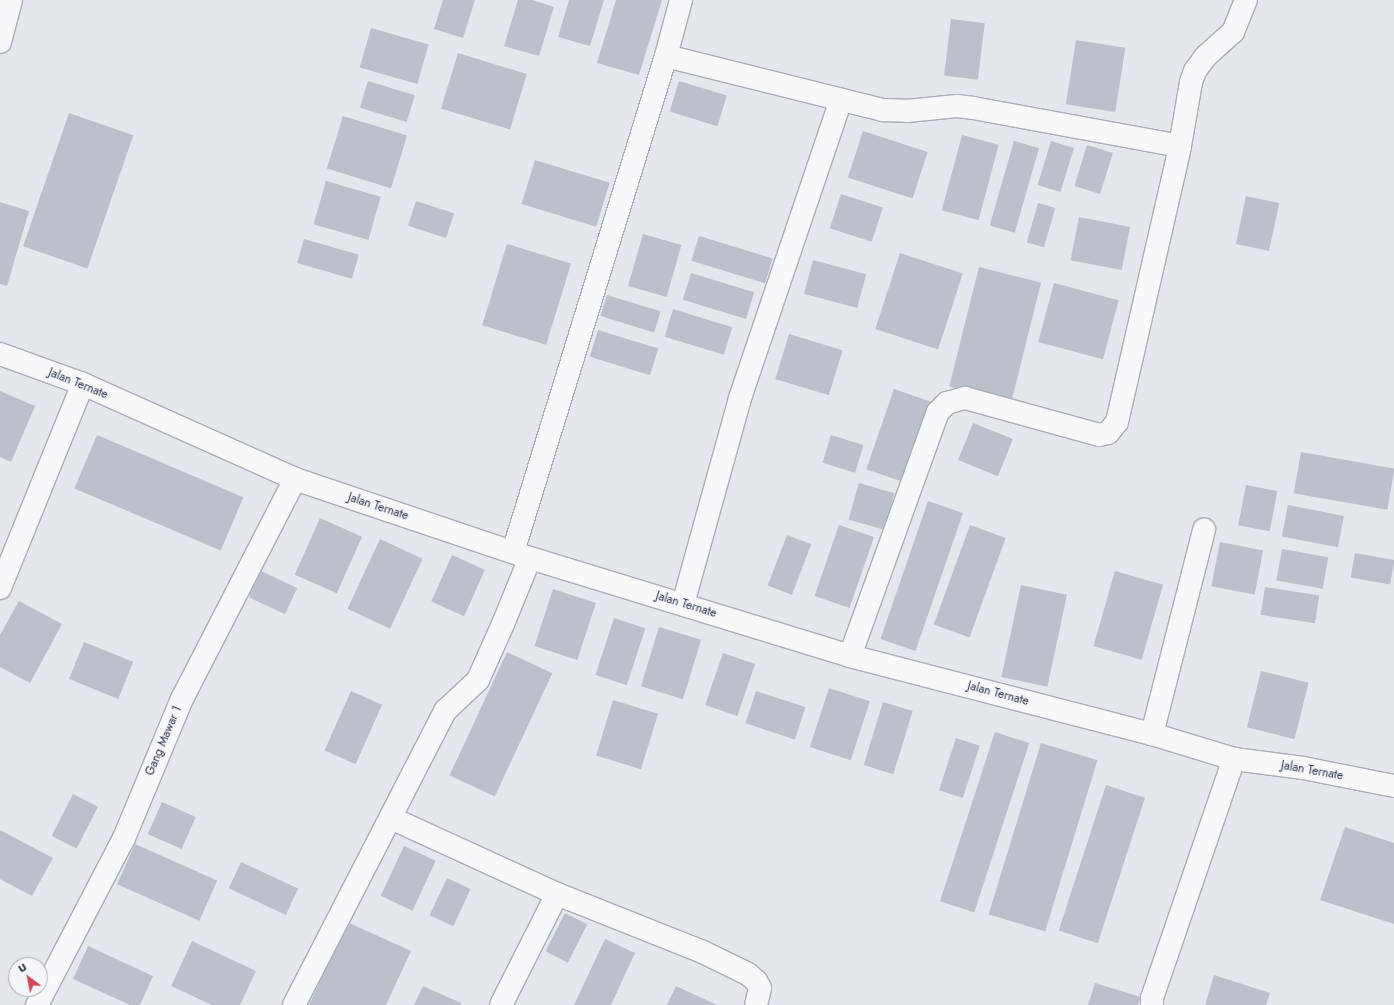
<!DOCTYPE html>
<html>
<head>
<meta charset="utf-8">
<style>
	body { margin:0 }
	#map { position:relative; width:1394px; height:1005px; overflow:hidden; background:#e4e7ec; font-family:Jost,sans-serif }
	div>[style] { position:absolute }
	.building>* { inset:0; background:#bbc0ca; transform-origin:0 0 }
	.roads { filter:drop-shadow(1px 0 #a9aeb7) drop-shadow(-1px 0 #a9aeb7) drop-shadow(0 1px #a9aeb7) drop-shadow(0 -1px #a9aeb7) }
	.minor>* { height:22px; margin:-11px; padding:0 11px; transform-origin:11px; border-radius:11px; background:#f7f8fa }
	span { translate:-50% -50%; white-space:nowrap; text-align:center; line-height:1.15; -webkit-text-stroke:4px #f4f6f9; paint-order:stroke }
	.street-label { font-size:12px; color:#2b3445 }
	.north { position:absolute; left:8px; top:957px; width:40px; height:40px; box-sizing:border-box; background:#f4f6f9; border:1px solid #a4a8b1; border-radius:50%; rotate:328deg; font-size:11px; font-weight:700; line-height:16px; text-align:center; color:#2b3445 }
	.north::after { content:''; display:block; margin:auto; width:14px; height:18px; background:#d1495b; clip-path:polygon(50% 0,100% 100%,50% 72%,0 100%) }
</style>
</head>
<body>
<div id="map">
	<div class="building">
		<div style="clip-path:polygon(443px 0,475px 0,463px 38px,434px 29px)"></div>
		<div style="clip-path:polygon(518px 0,532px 0,554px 7px,539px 56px,504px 46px)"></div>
		<div style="clip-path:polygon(569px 0,604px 0,590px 46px,558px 37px)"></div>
		<div style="clip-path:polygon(616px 0,662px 0,639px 75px,597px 63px)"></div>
		<div style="left:951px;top:19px;width:34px;height:57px;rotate:7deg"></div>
		<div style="left:371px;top:28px;width:60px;height:41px;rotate:16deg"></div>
		<div style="left:1076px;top:40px;width:50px;height:65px;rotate:9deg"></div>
		<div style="left:458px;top:53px;width:72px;height:58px;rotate:17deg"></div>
		<div style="left:368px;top:81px;width:49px;height:28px;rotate:17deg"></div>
		<div style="left:679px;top:81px;width:50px;height:32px;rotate:17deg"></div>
		<div style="left:69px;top:113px;width:68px;height:141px;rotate:19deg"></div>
		<div style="left:343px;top:116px;width:67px;height:55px;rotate:17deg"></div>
		<div style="left:863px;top:131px;width:68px;height:49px;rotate:18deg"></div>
		<div style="left:962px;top:135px;width:38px;height:78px;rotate:15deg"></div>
		<div style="left:1014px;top:141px;width:26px;height:88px;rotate:16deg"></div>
		<div style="left:1051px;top:141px;width:24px;height:46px;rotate:17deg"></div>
		<div style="left:1087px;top:145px;width:27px;height:43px;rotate:17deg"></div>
		<div style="left:535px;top:160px;width:78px;height:46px;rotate:17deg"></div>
		<div style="left:326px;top:181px;width:57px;height:45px;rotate:16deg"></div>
		<div style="left:841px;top:194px;width:44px;height:36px;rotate:18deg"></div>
		<div style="left:1246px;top:196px;width:34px;height:49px;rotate:12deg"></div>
		<div style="left:416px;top:201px;width:40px;height:26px;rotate:18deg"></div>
		<div style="clip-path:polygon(0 202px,29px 211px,7px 286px,0 284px)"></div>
		<div style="left:1038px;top:203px;width:18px;height:41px;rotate:16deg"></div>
		<div style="left:1079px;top:217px;width:52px;height:44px;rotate:11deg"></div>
		<div style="left:643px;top:234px;width:40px;height:54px;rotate:16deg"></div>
		<div style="left:699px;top:236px;width:77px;height:26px;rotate:17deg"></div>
		<div style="left:304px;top:239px;width:57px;height:25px;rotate:16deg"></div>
		<div style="left:507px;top:244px;width:67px;height:85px;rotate:17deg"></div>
		<div style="left:900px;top:253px;width:66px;height:80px;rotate:18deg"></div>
		<div style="left:813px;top:260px;width:55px;height:35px;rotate:15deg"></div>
		<div style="left:979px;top:267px;width:64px;height:123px;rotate:14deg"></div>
		<div style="left:691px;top:273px;width:66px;height:28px;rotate:17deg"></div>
		<div style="left:1054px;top:283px;width:67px;height:61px;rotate:15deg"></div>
		<div style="left:607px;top:295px;width:56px;height:22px;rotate:17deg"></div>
		<div style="left:673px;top:309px;width:62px;height:29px;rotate:17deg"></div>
		<div style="left:598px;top:330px;width:63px;height:28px;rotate:17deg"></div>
		<div style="left:789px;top:334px;width:56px;height:47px;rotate:17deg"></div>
		<div style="left:894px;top:389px;width:39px;height:85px;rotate:19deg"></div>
		<div style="clip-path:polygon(0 391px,35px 406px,11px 462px,0 457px)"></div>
		<div style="left:973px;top:423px;width:43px;height:40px;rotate:22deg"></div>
		<div style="left:97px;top:435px;width:159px;height:58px;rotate:23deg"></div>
		<div style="left:831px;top:435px;width:34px;height:29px;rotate:17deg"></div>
		<div style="left:1301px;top:452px;width:95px;height:42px;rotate:10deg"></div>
		<div style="left:859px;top:483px;width:37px;height:38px;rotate:16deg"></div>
		<div style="left:1246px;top:485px;width:32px;height:41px;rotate:11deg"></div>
		<div style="left:928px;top:501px;width:37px;height:146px;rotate:19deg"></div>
		<div style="left:1288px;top:505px;width:57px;height:32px;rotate:11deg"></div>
		<div style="left:320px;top:518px;width:46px;height:62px;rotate:24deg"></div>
		<div style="left:839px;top:525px;width:37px;height:75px;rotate:19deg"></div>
		<div style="left:970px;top:525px;width:38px;height:106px;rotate:20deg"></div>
		<div style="left:787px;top:535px;width:26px;height:54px;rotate:21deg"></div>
		<div style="left:380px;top:539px;width:47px;height:77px;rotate:25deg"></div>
		<div style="left:1220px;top:542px;width:44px;height:45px;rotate:11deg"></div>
		<div style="left:1282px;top:549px;width:47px;height:32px;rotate:10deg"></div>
		<div style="left:1355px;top:553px;width:40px;height:25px;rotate:10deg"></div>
		<div style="left:452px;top:555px;width:36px;height:51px;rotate:24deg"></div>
		<div style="left:261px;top:571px;width:40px;height:29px;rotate:25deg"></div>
		<div style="left:1115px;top:571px;width:50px;height:78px;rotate:16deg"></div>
		<div style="left:1021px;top:585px;width:47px;height:94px;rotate:12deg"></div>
		<div style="left:1265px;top:587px;width:55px;height:28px;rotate:9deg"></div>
		<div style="left:553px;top:589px;width:45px;height:60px;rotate:18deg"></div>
		<div style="clip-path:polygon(19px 601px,62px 624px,30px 683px,0 667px,0 635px)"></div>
		<div style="left:614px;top:618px;width:33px;height:60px;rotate:18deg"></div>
		<div style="left:659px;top:627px;width:44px;height:62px;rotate:17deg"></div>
		<div style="left:84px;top:642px;width:53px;height:40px;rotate:22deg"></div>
		<div style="left:507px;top:652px;width:50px;height:136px;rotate:25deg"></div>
		<div style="left:723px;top:653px;width:34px;height:55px;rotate:19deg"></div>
		<div style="left:1261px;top:671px;width:49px;height:58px;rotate:14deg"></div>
		<div style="left:829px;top:688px;width:43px;height:62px;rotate:18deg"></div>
		<div style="left:351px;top:691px;width:34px;height:65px;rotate:24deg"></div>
		<div style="left:756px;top:691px;width:52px;height:34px;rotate:18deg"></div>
		<div style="left:613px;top:700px;width:47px;height:58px;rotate:17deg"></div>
		<div style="left:883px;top:702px;width:31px;height:66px;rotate:17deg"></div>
		<div style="left:995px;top:732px;width:36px;height:178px;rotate:18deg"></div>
		<div style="left:956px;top:738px;width:25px;height:55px;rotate:18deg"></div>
		<div style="left:1041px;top:743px;width:59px;height:179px;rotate:17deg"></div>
		<div style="left:1106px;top:785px;width:41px;height:153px;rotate:18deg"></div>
		<div style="left:73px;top:794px;width:28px;height:47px;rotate:27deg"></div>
		<div style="left:162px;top:802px;width:37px;height:35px;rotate:24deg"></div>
		<div style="clip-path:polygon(1345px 827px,1394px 843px,1394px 924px,1320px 900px)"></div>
		<div style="clip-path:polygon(0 830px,53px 858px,32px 896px,0 879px)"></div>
		<div style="left:135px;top:844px;width:90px;height:44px;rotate:24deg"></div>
		<div style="left:404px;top:846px;width:35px;height:55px;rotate:25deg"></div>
		<div style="left:241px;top:862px;width:63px;height:29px;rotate:25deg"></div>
		<div style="left:447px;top:878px;width:26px;height:41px;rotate:25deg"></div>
		<div style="left:565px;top:913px;width:25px;height:43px;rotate:27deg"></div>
		<div style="clip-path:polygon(347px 922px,411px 951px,386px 1005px,309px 1005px)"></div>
		<div style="clip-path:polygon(605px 939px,635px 953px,611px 1005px,574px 1005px)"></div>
		<div style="clip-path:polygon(192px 941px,256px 971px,240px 1005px,212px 1005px,171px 986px)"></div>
		<div style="clip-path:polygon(88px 946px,153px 976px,140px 1005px,130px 1005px,73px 979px)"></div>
		<div style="clip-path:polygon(1214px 975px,1270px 993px,1266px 1005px,1205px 1005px)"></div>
		<div style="clip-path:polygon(1095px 983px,1141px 997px,1138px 1005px,1088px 1005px)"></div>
		<div style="clip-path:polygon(423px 986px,461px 1003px,460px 1005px,414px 1005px)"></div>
		<div style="clip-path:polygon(676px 986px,717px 1005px,667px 1005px)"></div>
	</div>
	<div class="roads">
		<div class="minor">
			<div style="left:0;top:42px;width:43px;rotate:-75.3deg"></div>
			<div style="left:666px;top:56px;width:224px;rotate:14deg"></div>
			<div style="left:883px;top:110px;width:24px;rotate:2deg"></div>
			<div style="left:907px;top:111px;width:50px;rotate:-5.7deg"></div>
			<div style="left:957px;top:106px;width:16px;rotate:7deg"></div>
			<div style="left:973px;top:108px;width:210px;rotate:10.4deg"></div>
			<div style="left:0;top:354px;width:88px;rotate:19.9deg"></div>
			<div style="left:83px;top:384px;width:232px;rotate:24.1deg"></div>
			<div style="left:295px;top:479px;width:248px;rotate:18.6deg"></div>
			<div style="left:530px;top:558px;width:335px;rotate:17deg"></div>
			<div style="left:850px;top:656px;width:312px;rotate:14.5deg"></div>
			<div style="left:1152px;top:734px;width:86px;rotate:17deg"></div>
			<div style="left:1234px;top:759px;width:70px;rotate:7.4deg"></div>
			<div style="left:1303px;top:768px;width:93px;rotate:11.2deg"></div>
			<div style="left:513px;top:552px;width:519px;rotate:-72.86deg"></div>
			<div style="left:666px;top:56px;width:58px;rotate:-75deg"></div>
			<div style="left:0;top:588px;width:220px;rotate:-67.9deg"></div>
			<div style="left:683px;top:604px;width:214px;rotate:-74.5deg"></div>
			<div style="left:740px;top:398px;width:315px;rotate:-71.3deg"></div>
			<div style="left:850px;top:656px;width:259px;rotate:-70.2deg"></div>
			<div style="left:938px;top:412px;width:13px;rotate:-45deg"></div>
			<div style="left:947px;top:403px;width:19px;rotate:-16deg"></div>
			<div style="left:965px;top:398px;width:139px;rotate:15.4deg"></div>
			<div style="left:1099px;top:435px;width:9px;rotate:-13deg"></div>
			<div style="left:1108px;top:433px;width:14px;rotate:-51deg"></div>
			<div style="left:1117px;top:422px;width:283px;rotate:-77.1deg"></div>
			<div style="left:1180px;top:146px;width:65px;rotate:-80.2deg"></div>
			<div style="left:1191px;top:82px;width:12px;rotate:-70deg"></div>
			<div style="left:1195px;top:71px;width:17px;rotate:-54deg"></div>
			<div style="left:1205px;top:57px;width:38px;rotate:-42deg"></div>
			<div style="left:1233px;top:32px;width:35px;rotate:-68deg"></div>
			<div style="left:1152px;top:734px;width:211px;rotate:-75.7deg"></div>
			<div style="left:391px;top:818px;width:183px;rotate:24.6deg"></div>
			<div style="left:557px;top:894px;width:157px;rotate:21.7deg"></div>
			<div style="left:703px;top:952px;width:50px;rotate:26.1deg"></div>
			<div style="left:748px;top:974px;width:11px;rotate:41deg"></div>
			<div style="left:756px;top:981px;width:8px;rotate:60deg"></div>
			<div style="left:760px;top:988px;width:17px;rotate:103deg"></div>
			<div style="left:37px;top:1005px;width:188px;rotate:-62.5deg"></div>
			<div style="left:124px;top:838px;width:151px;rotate:-67.4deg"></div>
			<div style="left:182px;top:699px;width:247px;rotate:-62.8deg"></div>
			<div style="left:294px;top:1005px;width:331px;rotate:-62.8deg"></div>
			<div style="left:445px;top:711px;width:45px;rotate:-43.2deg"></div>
			<div style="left:478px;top:680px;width:61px;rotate:-65.9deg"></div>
			<div style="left:503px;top:624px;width:71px;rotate:-67.8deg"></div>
			<div style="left:501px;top:1005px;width:124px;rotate:-63.2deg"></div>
			<div style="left:1152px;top:1005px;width:7px;rotate:-90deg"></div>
			<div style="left:1152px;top:998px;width:253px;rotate:-71.1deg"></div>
		</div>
	</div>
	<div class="street-label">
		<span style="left:78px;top:384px;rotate:22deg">Jalan Ternate</span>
		<span style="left:378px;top:507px;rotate:18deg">Jalan Ternate</span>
		<span style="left:686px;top:605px;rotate:17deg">Jalan Ternate</span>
		<span style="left:998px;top:694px;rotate:15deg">Jalan Ternate</span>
		<span style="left:164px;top:741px;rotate:-67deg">Gang Mawar 1</span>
		<span style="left:1312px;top:771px;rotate:10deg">Jalan Ternate</span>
	</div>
	<div class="north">U</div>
</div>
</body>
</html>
